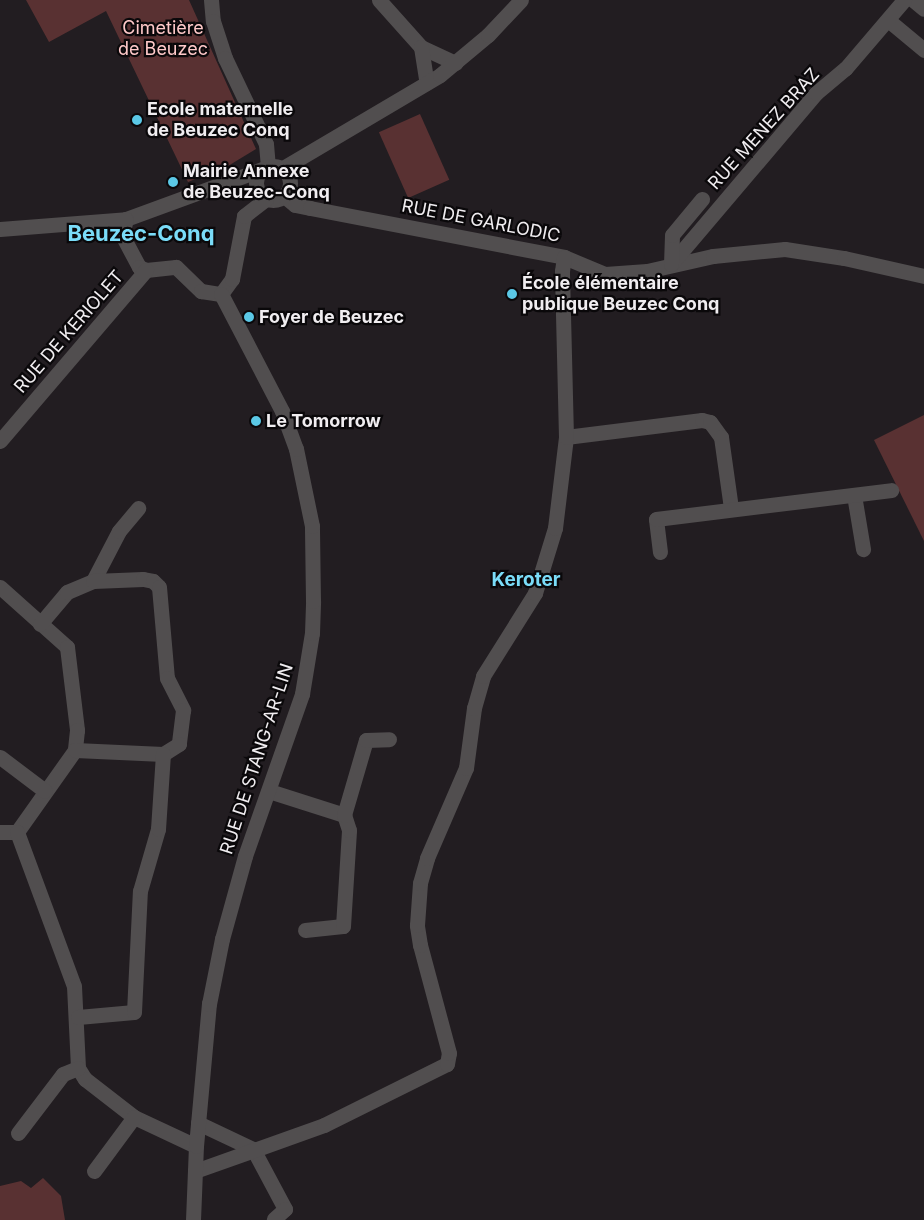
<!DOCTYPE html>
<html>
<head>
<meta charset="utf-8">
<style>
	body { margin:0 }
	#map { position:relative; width:924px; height:1220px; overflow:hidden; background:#221d21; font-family:Inter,sans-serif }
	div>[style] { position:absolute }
	.green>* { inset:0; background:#593132; transform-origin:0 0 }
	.minor>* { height:15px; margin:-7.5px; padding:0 7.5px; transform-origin:7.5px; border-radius:7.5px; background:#514e4f }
	.minor>.ring { margin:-7.5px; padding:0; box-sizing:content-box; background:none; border:15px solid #514e4f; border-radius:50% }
	.dots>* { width:14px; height:14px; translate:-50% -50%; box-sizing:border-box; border:2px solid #0a080a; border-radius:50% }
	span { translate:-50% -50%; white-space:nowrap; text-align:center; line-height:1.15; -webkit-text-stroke:4.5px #0a080a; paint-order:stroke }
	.park-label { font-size:18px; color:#ffc9c9 }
	.poi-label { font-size:18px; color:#f0edf0; font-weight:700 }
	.left { translate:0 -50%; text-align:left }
	.street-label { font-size:18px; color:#f0edf0 }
	.neighbourhood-label { font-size:19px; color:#7adcf8; font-weight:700 }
	.district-label { font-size:22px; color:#7adcf8; font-weight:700 }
</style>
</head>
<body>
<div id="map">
	<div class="green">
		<div style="clip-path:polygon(26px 0,189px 0,256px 149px,228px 166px,188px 182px,106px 11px,49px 42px)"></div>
		<div style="left:420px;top:114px;width:72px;height:45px;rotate:66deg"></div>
		<div style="clip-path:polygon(924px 415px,924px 541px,874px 440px)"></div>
		<div style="clip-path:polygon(43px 1178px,61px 1196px,65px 1220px,0 1220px,0 1186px,21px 1181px,31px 1188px)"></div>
	</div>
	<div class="minor">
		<div style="left:211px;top:0;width:21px;rotate:85deg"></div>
		<div style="left:213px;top:21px;width:39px;rotate:72deg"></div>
		<div style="left:225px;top:58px;width:95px;rotate:64.5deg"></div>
		<div style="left:266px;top:144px;width:22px;rotate:85deg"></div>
		<div style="left:379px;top:0;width:63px;rotate:48.2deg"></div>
		<div style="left:421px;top:47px;width:38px;rotate:25deg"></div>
		<div style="left:913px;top:0;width:14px;rotate:39deg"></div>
		<div style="left:888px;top:20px;width:47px;rotate:39.8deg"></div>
		<div style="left:421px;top:47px;width:36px;rotate:81deg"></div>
		<div class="ring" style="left:256px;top:166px;width:19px;height:19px"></div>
		<div style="left:283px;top:168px;width:182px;rotate:-30.6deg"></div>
		<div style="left:440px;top:75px;width:62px;rotate:-39.8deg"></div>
		<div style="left:488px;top:35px;width:48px;rotate:-46.7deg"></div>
		<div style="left:262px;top:169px;width:145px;rotate:159.8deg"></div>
		<div style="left:126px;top:219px;width:16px;rotate:104deg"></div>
		<div style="left:122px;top:235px;width:36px;rotate:62deg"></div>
		<div style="left:139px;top:267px;width:8px;rotate:23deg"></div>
		<div style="left:146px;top:270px;width:30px;rotate:-6deg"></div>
		<div style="left:176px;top:267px;width:35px;rotate:44deg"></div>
		<div style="left:201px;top:291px;width:20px;rotate:9deg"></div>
		<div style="left:221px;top:294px;width:19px;rotate:-54deg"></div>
		<div style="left:232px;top:279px;width:64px;rotate:-79.2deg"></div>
		<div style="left:244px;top:216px;width:28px;rotate:-38deg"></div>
		<div style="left:284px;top:196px;width:14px;rotate:39deg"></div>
		<div style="left:295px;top:205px;width:15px;rotate:11deg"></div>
		<div style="left:310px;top:208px;width:259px;rotate:10.9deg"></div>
		<div style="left:564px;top:257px;width:44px;rotate:22.5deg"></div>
		<div style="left:605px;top:274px;width:42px;rotate:-4.1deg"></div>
		<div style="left:647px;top:271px;width:68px;rotate:-12.8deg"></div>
		<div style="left:713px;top:256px;width:72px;rotate:-5.6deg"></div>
		<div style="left:785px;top:249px;width:60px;rotate:8.7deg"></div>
		<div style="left:844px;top:258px;width:82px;rotate:12.7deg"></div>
		<div style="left:0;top:229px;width:126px;rotate:-4.5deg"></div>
		<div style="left:671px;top:264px;width:224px;rotate:-49.7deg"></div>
		<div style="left:816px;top:93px;width:38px;rotate:-40deg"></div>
		<div style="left:845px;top:69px;width:91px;rotate:-49.5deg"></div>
		<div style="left:671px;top:264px;width:29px;rotate:-88deg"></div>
		<div style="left:672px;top:235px;width:47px;rotate:-50.2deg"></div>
		<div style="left:566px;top:437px;width:137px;rotate:-7.1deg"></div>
		<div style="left:702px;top:420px;width:8px;rotate:14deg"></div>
		<div style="left:710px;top:422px;width:19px;rotate:54deg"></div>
		<div style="left:721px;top:437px;width:72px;rotate:82deg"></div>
		<div style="left:0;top:441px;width:225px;rotate:-49.5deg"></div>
		<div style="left:854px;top:495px;width:55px;rotate:80.5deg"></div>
		<div style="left:660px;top:552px;width:33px;rotate:-97deg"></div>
		<div style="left:656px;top:519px;width:237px;rotate:-7deg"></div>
		<div style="left:93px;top:581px;width:56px;rotate:-62.5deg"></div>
		<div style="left:119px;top:531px;width:30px;rotate:-50deg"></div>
		<div style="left:0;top:587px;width:90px;rotate:41.8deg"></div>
		<div style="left:67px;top:647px;width:84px;rotate:83.1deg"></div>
		<div style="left:77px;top:730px;width:20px;rotate:96deg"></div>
		<div style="left:75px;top:750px;width:100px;rotate:125.3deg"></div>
		<div style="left:40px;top:624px;width:42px;rotate:-49.8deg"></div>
		<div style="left:67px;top:592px;width:28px;rotate:-23deg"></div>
		<div style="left:93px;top:581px;width:50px;rotate:-2.3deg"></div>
		<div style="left:143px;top:579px;width:10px;rotate:11deg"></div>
		<div style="left:153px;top:581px;width:8px;rotate:45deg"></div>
		<div style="left:159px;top:587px;width:91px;rotate:85deg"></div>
		<div style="left:167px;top:678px;width:36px;rotate:63deg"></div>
		<div style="left:183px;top:710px;width:34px;rotate:97deg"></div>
		<div style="left:179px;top:744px;width:19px;rotate:148deg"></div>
		<div style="left:163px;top:754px;width:88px;rotate:-177.4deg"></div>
		<div style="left:0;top:757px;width:56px;rotate:37.1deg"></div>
		<div style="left:269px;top:791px;width:79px;rotate:17.7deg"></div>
		<div style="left:0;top:832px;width:17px"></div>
		<div style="left:17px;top:832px;width:164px;rotate:69.7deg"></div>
		<div style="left:74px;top:986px;width:82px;rotate:87.2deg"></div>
		<div style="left:78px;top:1068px;width:13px;rotate:58deg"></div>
		<div style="left:85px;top:1079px;width:62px;rotate:37.8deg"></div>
		<div style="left:134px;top:1117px;width:68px;rotate:25.1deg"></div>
		<div style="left:305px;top:930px;width:38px;rotate:-6deg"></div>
		<div style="left:343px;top:926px;width:96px;rotate:-86.4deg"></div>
		<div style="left:349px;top:830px;width:16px;rotate:-108deg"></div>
		<div style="left:344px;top:815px;width:78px;rotate:-73.7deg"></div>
		<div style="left:366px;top:740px;width:23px;rotate:-2deg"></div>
		<div style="left:78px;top:1017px;width:56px;rotate:-5.1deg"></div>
		<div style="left:134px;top:1012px;width:121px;rotate:-87.2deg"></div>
		<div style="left:140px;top:891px;width:65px;rotate:-73.8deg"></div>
		<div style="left:158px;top:829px;width:75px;rotate:-86.2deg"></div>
		<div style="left:198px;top:1123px;width:61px;rotate:25.3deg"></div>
		<div style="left:18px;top:1133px;width:74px;rotate:-52.7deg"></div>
		<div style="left:63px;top:1074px;width:16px;rotate:-22deg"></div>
		<div style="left:253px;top:1149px;width:68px;rotate:61.9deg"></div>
		<div style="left:285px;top:1209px;width:15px;rotate:138deg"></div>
		<div style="left:94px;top:1171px;width:67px;rotate:-53.5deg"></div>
		<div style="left:195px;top:1171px;width:137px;rotate:-19.6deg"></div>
		<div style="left:324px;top:1125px;width:137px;rotate:-26.4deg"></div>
		<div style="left:447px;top:1064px;width:11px;rotate:-80deg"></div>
		<div style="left:449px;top:1053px;width:112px;rotate:-105deg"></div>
		<div style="left:420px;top:945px;width:20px;rotate:-99deg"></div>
		<div style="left:417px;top:925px;width:42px;rotate:-85.9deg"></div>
		<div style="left:420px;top:883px;width:26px;rotate:-74deg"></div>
		<div style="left:427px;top:858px;width:98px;rotate:-66.6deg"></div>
		<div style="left:466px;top:768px;width:61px;rotate:-82.4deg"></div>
		<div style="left:474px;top:708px;width:33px;rotate:-74deg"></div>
		<div style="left:483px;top:676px;width:98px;rotate:-57.9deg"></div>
		<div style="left:535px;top:593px;width:68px;rotate:-72.9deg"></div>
		<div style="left:555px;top:528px;width:92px;rotate:-83.1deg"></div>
		<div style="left:566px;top:437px;width:166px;rotate:-91.4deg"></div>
		<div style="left:562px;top:271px;width:14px;rotate:-82deg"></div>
		<div style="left:193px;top:1220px;width:74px;rotate:-87.7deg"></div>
		<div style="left:196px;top:1146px;width:143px;rotate:-84.8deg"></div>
		<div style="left:209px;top:1004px;width:66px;rotate:-78.7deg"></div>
		<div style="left:222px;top:939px;width:86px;rotate:-74.5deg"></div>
		<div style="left:245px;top:856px;width:172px;rotate:-70.6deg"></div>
		<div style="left:302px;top:694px;width:62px;rotate:-80.7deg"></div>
		<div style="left:312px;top:633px;width:32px;rotate:-88deg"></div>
		<div style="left:313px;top:601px;width:75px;rotate:-90.8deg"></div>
		<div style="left:312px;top:526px;width:79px;rotate:-101.7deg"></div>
		<div style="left:296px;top:449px;width:40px;rotate:-110.2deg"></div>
		<div style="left:282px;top:411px;width:132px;rotate:-117.5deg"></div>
	</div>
	<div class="dots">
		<div style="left:137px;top:120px;background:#5bc8e6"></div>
		<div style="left:173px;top:182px;background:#5bc8e6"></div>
		<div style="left:512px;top:294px;background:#5bc8e6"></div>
		<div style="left:249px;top:317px;background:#5bc8e6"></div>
		<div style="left:256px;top:421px;background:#5bc8e6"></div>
	</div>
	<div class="park-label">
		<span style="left:163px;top:39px">Cimetière<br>de Beuzec</span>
	</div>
	<div class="poi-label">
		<span class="left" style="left:147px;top:120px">Ecole maternelle<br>de Beuzec Conq</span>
		<span class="left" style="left:183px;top:182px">Mairie Annexe<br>de Beuzec-Conq</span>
		<span class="left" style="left:522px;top:294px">École élémentaire<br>publique Beuzec Conq</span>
		<span class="left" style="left:259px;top:317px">Foyer de Beuzec</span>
		<span class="left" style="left:266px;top:421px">Le Tomorrow</span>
	</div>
	<div class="street-label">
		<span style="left:764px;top:129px;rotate:-48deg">RUE MENEZ BRAZ</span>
		<span style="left:481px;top:221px;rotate:11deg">RUE DE GARLODIC</span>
		<span style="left:69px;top:332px;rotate:-49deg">RUE DE KERIOLET</span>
		<span style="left:257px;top:759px;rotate:-72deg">RUE DE STANG-AR-LIN</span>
	</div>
	<div class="neighbourhood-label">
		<span style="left:526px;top:580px">Keroter</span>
	</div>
	<div class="district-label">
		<span style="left:141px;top:234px">Beuzec-Conq</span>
	</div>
</div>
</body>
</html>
